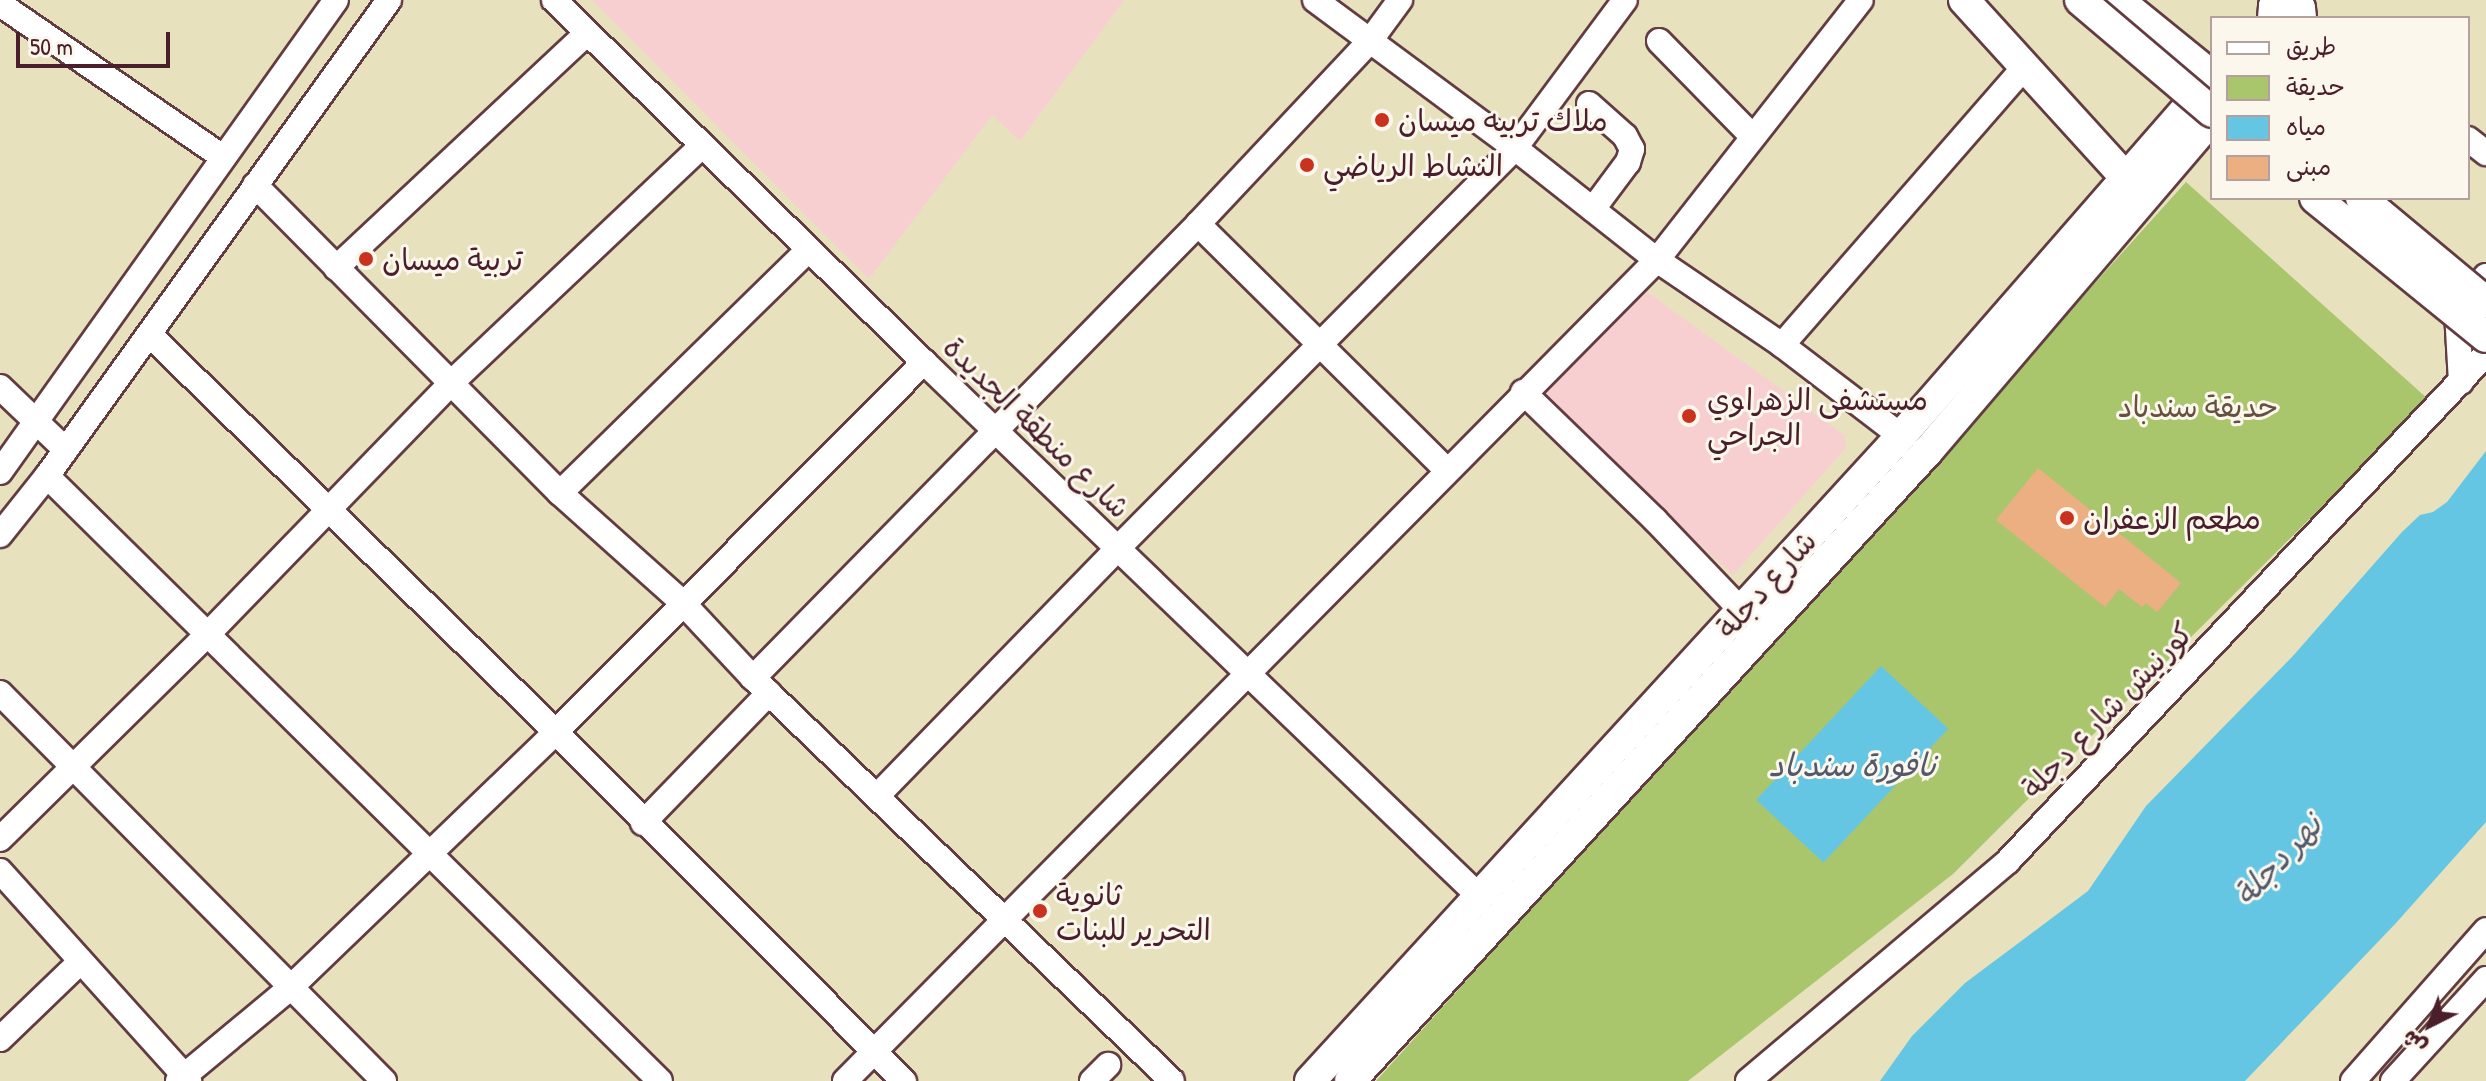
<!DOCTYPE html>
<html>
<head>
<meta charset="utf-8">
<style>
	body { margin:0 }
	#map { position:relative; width:2486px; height:1081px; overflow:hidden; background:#e8e1be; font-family:"Patrick Hand","Playpen Sans Arabic",sans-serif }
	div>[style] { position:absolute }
	.built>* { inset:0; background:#f7cfd0 }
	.green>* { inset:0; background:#a9c66d }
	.water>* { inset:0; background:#65c6e3; transform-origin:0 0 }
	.building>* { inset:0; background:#ecaf82 }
	.roads { filter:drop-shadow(2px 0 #623c41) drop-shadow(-2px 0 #623c41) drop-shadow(0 2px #623c41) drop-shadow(0 -2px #623c41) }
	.minor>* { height:24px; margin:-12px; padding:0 12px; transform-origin:12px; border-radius:12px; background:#fff }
	.major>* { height:30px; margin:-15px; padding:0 15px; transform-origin:15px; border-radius:15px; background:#fff }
	.bridges { filter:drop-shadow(2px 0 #623c41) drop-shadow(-2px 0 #623c41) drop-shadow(0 2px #623c41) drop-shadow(0 -2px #623c41) }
	.major-bridge>* { height:30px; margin:-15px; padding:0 15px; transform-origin:15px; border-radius:15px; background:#fff }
	.dots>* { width:22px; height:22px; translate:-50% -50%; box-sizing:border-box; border:4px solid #fbf7ec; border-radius:50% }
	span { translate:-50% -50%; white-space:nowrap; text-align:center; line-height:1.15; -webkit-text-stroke:6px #fbf7ec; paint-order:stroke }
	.poi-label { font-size:30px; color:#4a1f2b }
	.left { translate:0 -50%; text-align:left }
	.park-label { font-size:30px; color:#66513f }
	.street-label { font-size:30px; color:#4a1f2b }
	.water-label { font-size:32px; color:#53596b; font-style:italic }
	.legend { position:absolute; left:2210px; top:16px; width:260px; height:184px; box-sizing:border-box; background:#fbf7ec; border:2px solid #b4a19f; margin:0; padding:10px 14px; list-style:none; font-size:24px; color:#4a1f2b }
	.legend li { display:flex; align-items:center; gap:16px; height:40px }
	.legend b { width:40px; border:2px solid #b4a19f }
	.north { position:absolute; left:2390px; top:985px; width:80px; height:80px; -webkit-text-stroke:6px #fbf7ec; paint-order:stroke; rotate:222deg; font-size:22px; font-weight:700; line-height:32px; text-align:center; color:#4a1f2b }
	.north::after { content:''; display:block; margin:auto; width:28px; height:36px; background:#4a1f2b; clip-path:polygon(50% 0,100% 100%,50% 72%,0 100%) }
	.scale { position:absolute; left:16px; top:32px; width:154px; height:36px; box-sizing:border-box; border:4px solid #4a1f2b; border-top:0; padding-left:10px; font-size:24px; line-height:28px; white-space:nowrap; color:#4a1f2b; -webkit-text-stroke:6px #fbf7ec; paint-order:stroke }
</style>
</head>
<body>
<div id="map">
	<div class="built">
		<div style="clip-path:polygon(592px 0,1124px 0,1020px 141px,992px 115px,869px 279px)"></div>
		<div style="clip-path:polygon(1647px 292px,1844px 435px,1846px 448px,1733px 575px,1538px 396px)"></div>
	</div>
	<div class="green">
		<div style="clip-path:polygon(2186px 182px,2429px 400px,1953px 874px,1688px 1081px,1376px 1081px)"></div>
	</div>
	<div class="water">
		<div style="clip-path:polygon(2486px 451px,2486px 822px,2396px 923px,2245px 1081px,1880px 1081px,1912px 1036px,1965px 983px,2088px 891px,2146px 806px,2292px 657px,2402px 532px,2420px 515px,2433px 512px,2447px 502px)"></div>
		<div style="left:1881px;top:666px;width:92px;height:183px;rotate:43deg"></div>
	</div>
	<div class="building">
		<div style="clip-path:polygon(2038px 468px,2181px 583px,2157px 612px,2146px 603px,2142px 607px,2119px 589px,2105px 607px,1996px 520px)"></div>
	</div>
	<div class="roads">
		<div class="minor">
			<div style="left:554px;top:0;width:518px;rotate:44.37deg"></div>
			<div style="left:924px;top:362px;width:770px;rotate:43.9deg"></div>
			<div style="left:1315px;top:0;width:249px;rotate:36.5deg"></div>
			<div style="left:1515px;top:148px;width:181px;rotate:38.3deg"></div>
			<div style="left:1657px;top:260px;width:151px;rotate:34.2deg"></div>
			<div style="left:1782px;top:345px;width:150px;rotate:37.4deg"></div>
			<div style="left:0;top:4px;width:270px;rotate:34.5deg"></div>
			<div style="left:1659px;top:41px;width:134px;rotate:45.6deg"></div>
			<div style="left:1589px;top:104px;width:48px;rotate:41.6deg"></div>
			<div style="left:1625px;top:136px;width:15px;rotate:62deg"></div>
			<div style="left:1632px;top:149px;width:14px;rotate:107deg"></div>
			<div style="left:1628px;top:162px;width:59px;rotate:126.7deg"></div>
			<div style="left:2468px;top:139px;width:23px;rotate:38deg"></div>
			<div style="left:255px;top:185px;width:433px;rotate:45.3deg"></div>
			<div style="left:560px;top:493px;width:165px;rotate:41.8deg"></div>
			<div style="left:683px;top:603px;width:103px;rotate:47deg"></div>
			<div style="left:753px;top:678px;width:581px;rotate:43.88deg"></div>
			<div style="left:1198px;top:224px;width:350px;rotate:44.7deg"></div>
			<div style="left:336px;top:268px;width:344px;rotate:-43.1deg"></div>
			<div style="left:149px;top:334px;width:569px;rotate:44.36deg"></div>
			<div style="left:556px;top:732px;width:493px;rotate:45.1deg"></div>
			<div style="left:1782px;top:345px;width:371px;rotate:-48.9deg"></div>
			<div style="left:2461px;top:382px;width:69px;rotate:-93.3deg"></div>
			<div style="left:2457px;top:313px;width:47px;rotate:-51.9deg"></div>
			<div style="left:0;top:387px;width:91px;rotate:43.7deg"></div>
			<div style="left:1523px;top:392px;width:184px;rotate:44.1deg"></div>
			<div style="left:1655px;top:520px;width:126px;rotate:46.3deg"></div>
			<div style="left:0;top:472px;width:579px;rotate:-54.55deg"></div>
			<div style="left:47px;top:476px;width:861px;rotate:44.62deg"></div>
			<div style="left:560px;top:493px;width:347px;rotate:-44.4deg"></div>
			<div style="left:0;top:535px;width:75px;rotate:-51.5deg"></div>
			<div style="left:47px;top:476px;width:586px;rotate:-54.3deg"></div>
			<div style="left:753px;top:678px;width:636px;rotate:-45.57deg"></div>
			<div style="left:1198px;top:224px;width:251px;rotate:-46.8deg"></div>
			<div style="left:1370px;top:41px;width:51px;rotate:-53.8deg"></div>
			<div style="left:0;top:693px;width:546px;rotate:45.3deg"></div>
			<div style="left:878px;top:795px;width:343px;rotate:-45.8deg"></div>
			<div style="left:1117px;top:549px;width:565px;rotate:-45.22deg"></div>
			<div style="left:1515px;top:148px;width:184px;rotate:-53.4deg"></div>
			<div style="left:643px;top:823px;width:181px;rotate:-45.9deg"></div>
			<div style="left:0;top:839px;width:292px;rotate:-44.6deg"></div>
			<div style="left:208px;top:634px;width:349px;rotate:-45.9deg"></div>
			<div style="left:451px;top:383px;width:345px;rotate:-43.4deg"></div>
			<div style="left:0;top:871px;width:283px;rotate:48deg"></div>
			<div style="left:0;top:1039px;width:112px;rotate:-43.9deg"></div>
			<div style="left:178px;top:1081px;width:146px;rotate:-39.7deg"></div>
			<div style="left:290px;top:988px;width:369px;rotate:-43.9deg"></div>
			<div style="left:556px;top:732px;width:522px;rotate:-45.16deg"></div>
			<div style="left:845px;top:1081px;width:1155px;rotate:-45.32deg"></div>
			<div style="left:1657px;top:260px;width:330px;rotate:-51.9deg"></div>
			<div style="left:1092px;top:1081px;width:23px;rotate:-45deg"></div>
			<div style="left:1748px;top:1081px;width:341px;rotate:-40.2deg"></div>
			<div style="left:2008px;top:861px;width:697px;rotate:-46.69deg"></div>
			<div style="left:2353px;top:1081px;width:201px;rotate:-48.6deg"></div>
			<div style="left:2393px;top:1081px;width:138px;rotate:-47.6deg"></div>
		</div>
		<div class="major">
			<div style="left:1964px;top:0;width:241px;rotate:47.7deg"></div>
			<div style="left:2118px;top:0;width:121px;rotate:39deg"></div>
			<div style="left:2292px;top:0;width:11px;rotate:45deg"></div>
			<div style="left:2300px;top:8px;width:10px;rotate:84deg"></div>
			<div style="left:2273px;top:18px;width:12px;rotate:-85deg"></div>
			<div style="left:2274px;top:6px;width:9px;rotate:-41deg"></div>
			<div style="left:1310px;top:1081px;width:875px;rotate:-47.5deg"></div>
			<div style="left:1901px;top:436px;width:473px;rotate:-48.9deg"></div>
			<div style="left:1350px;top:1081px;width:854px;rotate:-47.47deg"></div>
			<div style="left:1927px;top:452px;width:439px;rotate:-49.5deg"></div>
		</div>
	</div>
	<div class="bridges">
		<div class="major-bridge">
			<div style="left:2080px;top:0;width:173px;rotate:40.3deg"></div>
			<div style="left:2315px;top:198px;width:220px;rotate:39.1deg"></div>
			<div style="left:2361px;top:198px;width:163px;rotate:39.8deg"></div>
		</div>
	</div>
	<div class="dots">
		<div style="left:1382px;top:120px;background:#c8321e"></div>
		<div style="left:1307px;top:165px;background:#c8321e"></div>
		<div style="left:366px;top:259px;background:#c8321e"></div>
		<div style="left:1689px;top:416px;background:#c8321e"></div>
		<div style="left:2067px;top:518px;background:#c8321e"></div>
		<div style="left:1040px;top:911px;background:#c8321e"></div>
	</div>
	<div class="poi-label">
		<span class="left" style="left:1398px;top:120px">ملاك تربيه ميسان</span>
		<span class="left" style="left:1323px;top:165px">النشاط الرياضي</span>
		<span class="left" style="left:382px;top:259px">تربية ميسان</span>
		<span class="left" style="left:1707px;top:416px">مستشفى الزهراوي<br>الجراحي</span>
		<span class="left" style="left:2083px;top:518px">مطعم الزعفران</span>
		<span class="left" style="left:1056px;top:911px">ثانوية<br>التحرير للبنات</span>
	</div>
	<div class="park-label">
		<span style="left:2198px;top:406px">حديقة سندباد</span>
	</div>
	<div class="street-label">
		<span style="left:1037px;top:427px;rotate:44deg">شارع منطقة الجديدة</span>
		<span style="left:1766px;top:584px;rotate:-48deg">شارع دجلة</span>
		<span style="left:2107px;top:710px;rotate:-46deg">كورنيش شارع دجلة</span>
	</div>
	<div class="water-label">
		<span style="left:1852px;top:765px">نافورة سندباد</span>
		<span style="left:2278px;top:860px;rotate:-47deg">نهر دجلة</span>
	</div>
	<ul class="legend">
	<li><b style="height:10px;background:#fff"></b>طريق</li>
	<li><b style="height:22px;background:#a9c66d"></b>حديقة</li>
	<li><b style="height:22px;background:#65c6e3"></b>مياه</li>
	<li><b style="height:22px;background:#ecaf82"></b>مبنى</li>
	</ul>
	<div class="north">ش</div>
	<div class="scale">50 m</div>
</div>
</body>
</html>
